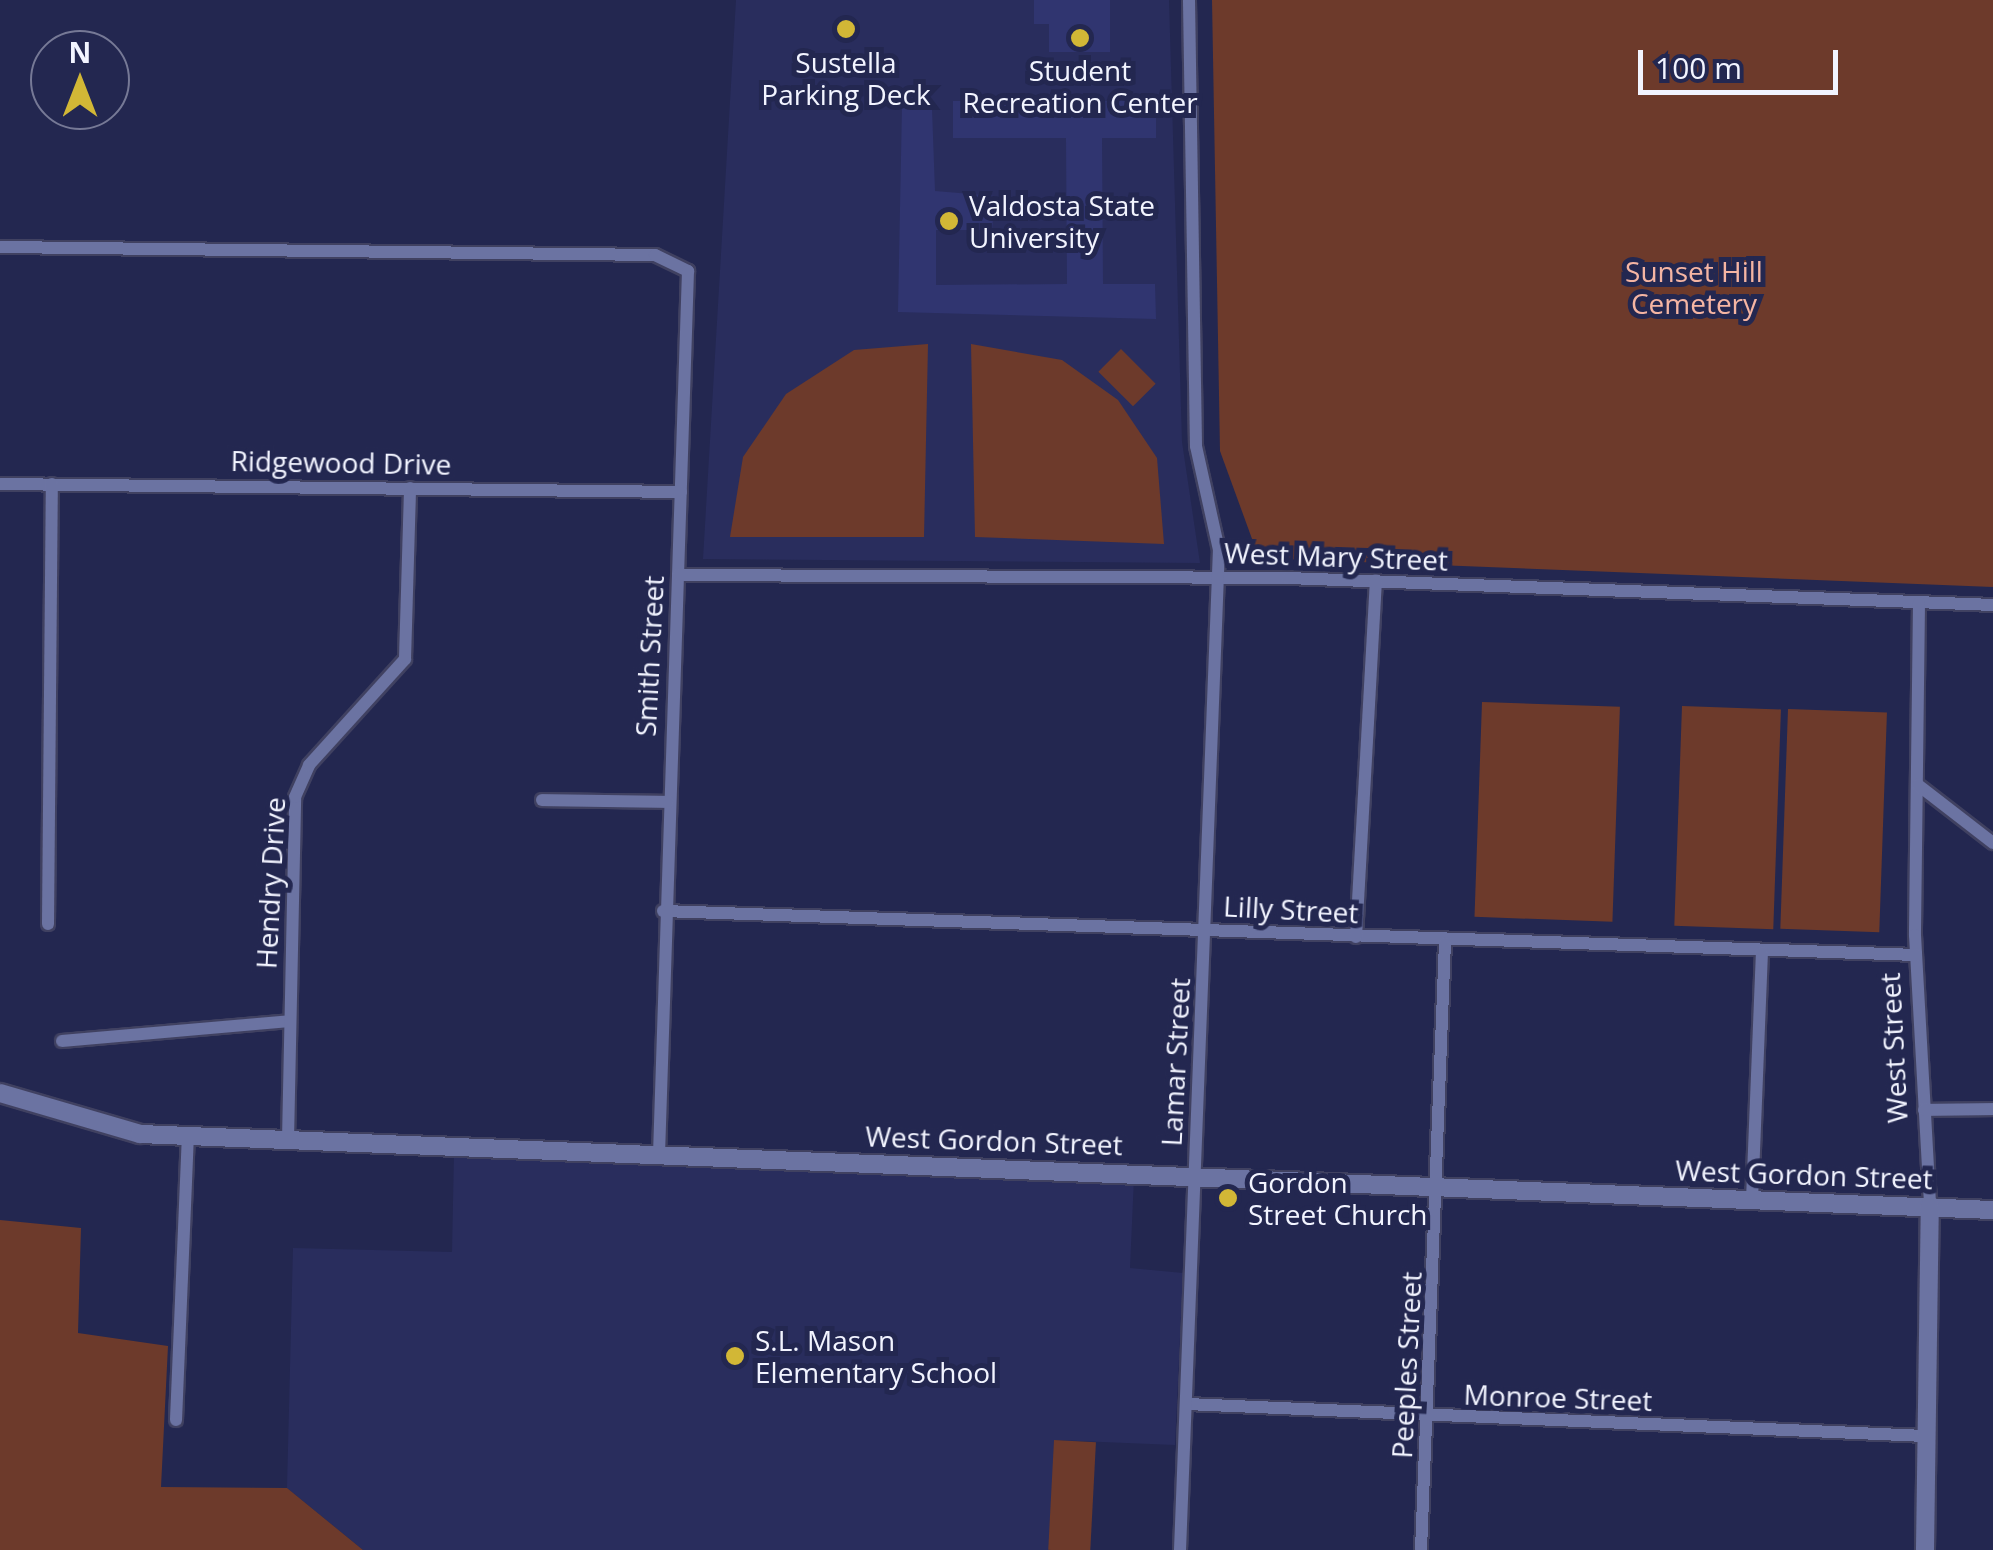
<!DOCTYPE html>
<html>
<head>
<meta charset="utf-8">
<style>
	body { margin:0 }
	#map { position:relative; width:1993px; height:1550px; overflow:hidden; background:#232750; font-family:"Open Sans",sans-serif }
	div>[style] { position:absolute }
	.built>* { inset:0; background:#292d5d }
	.green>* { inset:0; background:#6d3a2b; transform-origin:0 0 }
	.building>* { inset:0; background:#303570 }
	.roads { filter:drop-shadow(2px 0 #404161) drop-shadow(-2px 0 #404161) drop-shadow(0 2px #404161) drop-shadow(0 -2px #404161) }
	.minor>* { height:12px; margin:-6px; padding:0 6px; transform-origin:6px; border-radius:6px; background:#6b73a2 }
	.tertiary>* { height:18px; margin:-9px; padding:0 9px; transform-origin:9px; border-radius:9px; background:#6b73a2 }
	.dots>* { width:28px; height:28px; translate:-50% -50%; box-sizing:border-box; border:5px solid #232750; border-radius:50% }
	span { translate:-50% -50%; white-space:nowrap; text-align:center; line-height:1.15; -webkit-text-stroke:10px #232750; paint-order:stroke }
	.poi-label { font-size:28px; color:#f2f4ff }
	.left { translate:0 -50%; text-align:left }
	.park-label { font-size:28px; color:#f5b5a3 }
	.street-label { font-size:28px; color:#f2f4ff }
	.north { position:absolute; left:30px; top:30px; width:100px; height:100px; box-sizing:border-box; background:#232750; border:2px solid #767996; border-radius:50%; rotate:0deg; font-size:28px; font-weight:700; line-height:40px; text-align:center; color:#f2f4ff }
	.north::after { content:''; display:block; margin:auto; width:35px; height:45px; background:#d2b736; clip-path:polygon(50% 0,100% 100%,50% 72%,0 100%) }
	.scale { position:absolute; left:1638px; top:50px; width:200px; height:45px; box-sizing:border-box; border:5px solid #f2f4ff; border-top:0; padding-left:12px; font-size:30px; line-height:35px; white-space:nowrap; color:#f2f4ff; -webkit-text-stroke:8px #232750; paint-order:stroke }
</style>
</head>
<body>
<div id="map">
	<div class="built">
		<div style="clip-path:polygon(736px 0,1169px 0,1182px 442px,1200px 563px,703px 559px)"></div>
		<div style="clip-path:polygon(454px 1153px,1134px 1178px,1130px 1268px,1183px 1273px,1175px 1445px,1054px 1440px,1052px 1550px,363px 1550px,287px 1488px,293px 1248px,452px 1252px)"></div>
	</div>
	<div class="green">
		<div style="clip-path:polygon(1212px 0,1993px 0,1993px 587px,1259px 558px,1220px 451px)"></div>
		<div style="clip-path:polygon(928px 344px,924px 537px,730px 537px,743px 457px,786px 394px,854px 350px)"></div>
		<div style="clip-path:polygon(971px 344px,1062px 360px,1118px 400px,1157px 458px,1164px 544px,975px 537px)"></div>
		<div style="left:1121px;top:349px;width:49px;height:32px;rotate:45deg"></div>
		<div style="left:1482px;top:702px;width:138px;height:215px;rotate:2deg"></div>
		<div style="left:1682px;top:706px;width:99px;height:220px;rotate:2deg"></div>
		<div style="left:1788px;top:709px;width:99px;height:220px;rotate:2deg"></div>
		<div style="clip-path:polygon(0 1220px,81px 1228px,78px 1333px,168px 1346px,161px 1487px,287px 1488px,363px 1550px,0 1550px)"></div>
		<div style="left:1054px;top:1440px;width:42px;height:110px;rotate:3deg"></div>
	</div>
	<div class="building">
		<div style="clip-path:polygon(1034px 0,1110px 0,1110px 52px,1049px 52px,1049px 24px,1034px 24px)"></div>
		<div style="clip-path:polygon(953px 101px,1156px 101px,1156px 138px,1102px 138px,1103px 284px,1155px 284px,1156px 319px,898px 312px,902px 106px,932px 109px,935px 191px,995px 196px,992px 230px,936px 230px,936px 285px,1067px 284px,1066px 138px,953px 138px)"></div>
	</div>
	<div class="roads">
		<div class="minor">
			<div style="left:0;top:247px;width:655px;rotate:0.7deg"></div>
			<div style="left:655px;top:255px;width:37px;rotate:26deg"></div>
			<div style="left:688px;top:271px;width:884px;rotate:91.88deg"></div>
			<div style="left:0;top:484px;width:681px;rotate:0.67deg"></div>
			<div style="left:678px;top:575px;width:610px;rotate:0.28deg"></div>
			<div style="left:1288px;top:578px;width:706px;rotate:2.19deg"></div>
			<div style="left:1919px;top:603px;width:332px;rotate:90.7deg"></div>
			<div style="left:1915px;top:935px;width:270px;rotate:86.8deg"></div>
			<div style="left:1918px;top:785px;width:95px;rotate:37.7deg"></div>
			<div style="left:542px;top:800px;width:126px;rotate:0.9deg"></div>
			<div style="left:663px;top:911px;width:1254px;rotate:2.01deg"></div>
			<div style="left:48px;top:924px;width:440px;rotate:-89.5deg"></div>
			<div style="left:1356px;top:937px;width:357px;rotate:-86.8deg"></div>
			<div style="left:62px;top:1041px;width:228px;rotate:-5deg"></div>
			<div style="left:1924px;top:1110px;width:69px;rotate:-0.8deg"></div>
			<div style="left:288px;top:1140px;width:343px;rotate:-88.8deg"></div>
			<div style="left:295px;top:797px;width:35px;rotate:-66deg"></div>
			<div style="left:309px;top:765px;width:143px;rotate:-47.8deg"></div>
			<div style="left:405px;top:659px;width:171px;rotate:-88.3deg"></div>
			<div style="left:1752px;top:1200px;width:248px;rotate:-87.7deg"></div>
			<div style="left:1187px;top:1404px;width:741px;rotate:2.48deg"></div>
			<div style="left:176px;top:1420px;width:284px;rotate:-87.6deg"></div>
			<div style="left:1180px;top:1550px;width:1001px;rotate:-87.77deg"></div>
			<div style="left:1219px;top:550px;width:107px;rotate:-102.5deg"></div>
			<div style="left:1196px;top:446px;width:446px;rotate:-90.9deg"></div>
			<div style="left:1421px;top:1550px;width:607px;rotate:-87.74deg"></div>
		</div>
		<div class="tertiary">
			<div style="left:0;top:1093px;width:146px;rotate:16.3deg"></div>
			<div style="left:140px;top:1134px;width:1855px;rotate:2.35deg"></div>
			<div style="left:1925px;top:1550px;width:345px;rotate:-89.2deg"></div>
		</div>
	</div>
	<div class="dots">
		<div style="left:846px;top:29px;background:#d2b736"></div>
		<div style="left:1080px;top:38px;background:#d2b736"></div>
		<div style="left:949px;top:221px;background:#d2b736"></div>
		<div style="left:1228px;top:1198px;background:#d2b736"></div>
		<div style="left:735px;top:1356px;background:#d2b736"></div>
	</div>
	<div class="poi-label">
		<span style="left:846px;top:78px">Sustella<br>Parking Deck</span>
		<span style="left:1080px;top:86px">Student<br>Recreation Center</span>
		<span class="left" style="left:969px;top:221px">Valdosta State<br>University</span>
		<span class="left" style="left:1248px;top:1198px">Gordon<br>Street Church</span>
		<span class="left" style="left:755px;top:1356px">S.L. Mason<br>Elementary School</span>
	</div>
	<div class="park-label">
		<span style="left:1694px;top:287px">Sunset Hill<br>Cemetery</span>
	</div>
	<div class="street-label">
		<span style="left:341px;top:462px;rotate:1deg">Ridgewood Drive</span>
		<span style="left:1336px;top:556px;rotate:2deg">West Mary Street</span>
		<span style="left:649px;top:656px;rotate:-87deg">Smith Street</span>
		<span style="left:270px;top:883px;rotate:-87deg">Hendry Drive</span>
		<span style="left:1291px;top:909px;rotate:3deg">Lilly Street</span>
		<span style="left:1893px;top:1048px;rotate:-93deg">West Street</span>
		<span style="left:1175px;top:1062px;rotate:-87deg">Lamar Street</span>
		<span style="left:994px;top:1140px;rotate:2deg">West Gordon Street</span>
		<span style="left:1804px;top:1174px;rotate:2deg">West Gordon Street</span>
		<span style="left:1406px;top:1365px;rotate:-87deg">Peeples Street</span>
		<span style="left:1558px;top:1397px;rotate:2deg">Monroe Street</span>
	</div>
	<div class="north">N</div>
	<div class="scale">100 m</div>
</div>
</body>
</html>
